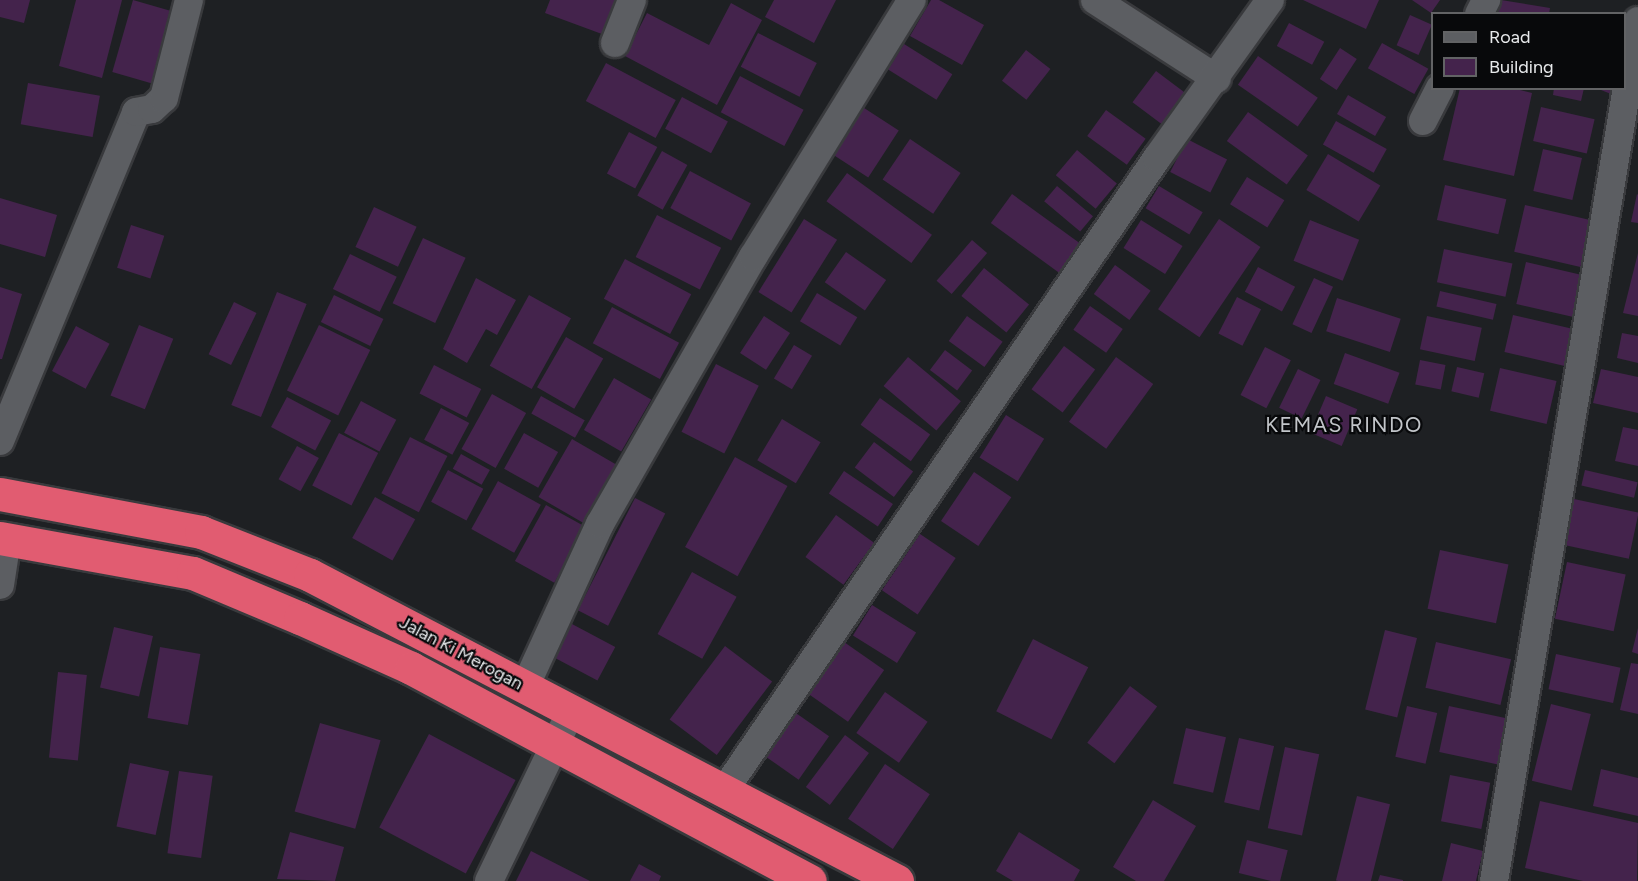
<!DOCTYPE html>
<html>
<head>
<meta charset="utf-8">
<style>
	body { margin:0 }
	#map { position:relative; width:1638px; height:881px; overflow:hidden; background:#1e2023; font-family:Figtree,sans-serif }
	div>[style] { position:absolute }
	.building>* { inset:0; background:#44234c; transform-origin:0 0 }
	.roads { filter:drop-shadow(2px 0 #393a3d) drop-shadow(-2px 0 #393a3d) drop-shadow(0 2px #393a3d) drop-shadow(0 -2px #393a3d) }
	.street>* { height:28px; margin:-14px; padding:0 14px; transform-origin:14px; border-radius:14px; background:#5c5e62 }
	.highway>* { height:33px; margin:-16.5px; padding:0 16.5px; transform-origin:16.5px; border-radius:16.5px; background:#e15c71 }
	span { translate:-50% -50%; white-space:nowrap; text-align:center; line-height:1.15; -webkit-text-stroke:4.5px #08090b; paint-order:stroke }
	.street-label { font-size:18px; color:#e8eaec }
	.quarter-label { font-size:21px; color:#c2c5c9; letter-spacing:1.5px }
	.legend { position:absolute; left:1431px; top:12px; width:195px; height:78px; box-sizing:border-box; background:#08090b; border:2px solid #626365; margin:0; padding:8px 10px; list-style:none; font-size:18px; color:#e8eaec }
	.legend li { display:flex; align-items:center; gap:12px; height:30px }
	.legend b { width:30px; border:2px solid #626365 }
</style>
</head>
<body>
<div id="map">
	<div class="building">
		<div style="clip-path:polygon(0 0,30px 0,24px 23px,0 17px)"></div>
		<div style="clip-path:polygon(76px 0,122px 0,102px 78px,59px 66px)"></div>
		<div style="left:133px;top:0;width:45px;height:75px;rotate:16deg"></div>
		<div style="clip-path:polygon(550px 0,624px 0,610px 37px,545px 13px)"></div>
		<div style="clip-path:polygon(774px 0,836px 0,814px 43px,765px 17px)"></div>
		<div style="clip-path:polygon(931px 0,939px 0,984px 25px,962px 65px,910px 36px)"></div>
		<div style="clip-path:polygon(1303px 0,1379px 0,1366px 29px)"></div>
		<div style="clip-path:polygon(1412px 0,1440px 0,1431px 13px)"></div>
		<div style="clip-path:polygon(1501px 0,1550px 8px,1549px 14px,1498px 14px)"></div>
		<div style="clip-path:polygon(731px 3px,762px 20px,717px 105px,625px 56px,647px 13px,709px 45px)"></div>
		<div style="left:1410px;top:15px;width:24px;height:33px;rotate:24deg"></div>
		<div style="left:1289px;top:23px;width:40px;height:26px;rotate:28deg"></div>
		<div style="left:758px;top:33px;width:66px;height:38px;rotate:27deg"></div>
		<div style="left:1382px;top:43px;width:53px;height:29px;rotate:29deg"></div>
		<div style="left:904px;top:44px;width:57px;height:30px;rotate:32deg"></div>
		<div style="left:1340px;top:48px;width:20px;height:37px;rotate:33deg"></div>
		<div style="left:1026px;top:50px;width:31px;height:39px;rotate:38deg"></div>
		<div style="left:1258px;top:56px;width:73px;height:35px;rotate:35deg"></div>
		<div style="left:606px;top:63px;width:79px;height:43px;rotate:28deg"></div>
		<div style="left:1156px;top:71px;width:38px;height:39px;rotate:37deg"></div>
		<div style="left:740px;top:76px;width:72px;height:41px;rotate:28deg"></div>
		<div style="left:28px;top:83px;width:73px;height:42px;rotate:10deg"></div>
		<div style="clip-path:polygon(1460px 88px,1512px 88px,1532px 93px,1514px 176px,1443px 160px)"></div>
		<div style="clip-path:polygon(1554px 88px,1584px 88px,1581px 101px,1553px 95px)"></div>
		<div style="clip-path:polygon(1596px 88px,1612px 88px,1611px 94px)"></div>
		<div style="left:1348px;top:95px;width:44px;height:22px;rotate:30deg"></div>
		<div style="left:682px;top:97px;width:52px;height:36px;rotate:28deg"></div>
		<div style="left:861px;top:106px;width:45px;height:56px;rotate:33deg"></div>
		<div style="left:1541px;top:107px;width:55px;height:35px;rotate:13deg"></div>
		<div style="left:1106px;top:110px;width:49px;height:32px;rotate:36deg"></div>
		<div style="left:1248px;top:112px;width:74px;height:36px;rotate:36deg"></div>
		<div style="left:1336px;top:121px;width:58px;height:27px;rotate:29deg"></div>
		<div style="left:629px;top:132px;width:32px;height:47px;rotate:28deg"></div>
		<div style="left:910px;top:139px;width:61px;height:49px;rotate:34deg"></div>
		<div style="left:1187px;top:139px;width:45px;height:37px;rotate:27deg"></div>
		<div style="left:1543px;top:149px;width:40px;height:43px;rotate:13deg"></div>
		<div style="left:1077px;top:150px;width:52px;height:33px;rotate:40deg"></div>
		<div style="left:662px;top:151px;width:29px;height:51px;rotate:29deg"></div>
		<div style="left:1328px;top:154px;width:61px;height:42px;rotate:31deg"></div>
		<div style="left:690px;top:171px;width:69px;height:42px;rotate:28deg"></div>
		<div style="left:847px;top:173px;width:105px;height:35px;rotate:36deg"></div>
		<div style="left:1247px;top:177px;width:44px;height:32px;rotate:32deg"></div>
		<div style="left:1445px;top:185px;width:63px;height:36px;rotate:13deg"></div>
		<div style="left:1057px;top:186px;width:47px;height:20px;rotate:40deg"></div>
		<div style="left:1159px;top:186px;width:51px;height:26px;rotate:31deg"></div>
		<div style="left:1012px;top:194px;width:86px;height:36px;rotate:36deg"></div>
		<div style="clip-path:polygon(1637px 194px,1638px 195px,1638px 223px,1631px 222px)"></div>
		<div style="clip-path:polygon(0 198px,57px 215px,45px 257px,0 244px)"></div>
		<div style="left:1525px;top:205px;width:68px;height:48px;rotate:13deg"></div>
		<div style="left:374px;top:207px;width:47px;height:44px;rotate:25deg"></div>
		<div style="left:657px;top:215px;width:72px;height:47px;rotate:27deg"></div>
		<div style="left:804px;top:219px;width:39px;height:86px;rotate:32deg"></div>
		<div style="left:1219px;top:219px;width:50px;height:109px;rotate:34deg"></div>
		<div style="left:1141px;top:220px;width:49px;height:33px;rotate:32deg"></div>
		<div style="left:1310px;top:220px;width:53px;height:44px;rotate:22deg"></div>
		<div style="left:131px;top:225px;width:35px;height:45px;rotate:18deg"></div>
		<div style="left:423px;top:238px;width:47px;height:72px;rotate:25deg"></div>
		<div style="left:972px;top:240px;width:20px;height:54px;rotate:41deg"></div>
		<div style="left:1444px;top:249px;width:70px;height:34px;rotate:12deg"></div>
		<div style="left:846px;top:252px;width:49px;height:37px;rotate:35deg"></div>
		<div style="clip-path:polygon(1638px 253px,1638px 316px,1623px 313px)"></div>
		<div style="left:350px;top:254px;width:52px;height:39px;rotate:26deg"></div>
		<div style="left:625px;top:259px;width:75px;height:45px;rotate:28deg"></div>
		<div style="left:1526px;top:262px;width:63px;height:43px;rotate:13deg"></div>
		<div style="left:1115px;top:265px;width:44px;height:36px;rotate:36deg"></div>
		<div style="left:1258px;top:267px;width:42px;height:28px;rotate:28deg"></div>
		<div style="left:984px;top:268px;width:58px;height:36px;rotate:39deg"></div>
		<div style="clip-path:polygon(476px 278px,516px 300px,497px 335px,486px 329px,467px 363px,443px 349px)"></div>
		<div style="left:1314px;top:278px;width:21px;height:51px;rotate:25deg"></div>
		<div style="clip-path:polygon(0 287px,22px 294px,2px 359px,0 359px)"></div>
		<div style="left:1440px;top:291px;width:58px;height:16px;rotate:13deg"></div>
		<div style="left:277px;top:292px;width:32px;height:122px;rotate:22deg"></div>
		<div style="left:817px;top:293px;width:47px;height:33px;rotate:31deg"></div>
		<div style="left:334px;top:295px;width:55px;height:30px;rotate:26deg"></div>
		<div style="left:529px;top:295px;width:48px;height:81px;rotate:29deg"></div>
		<div style="left:1237px;top:297px;width:27px;height:41px;rotate:27deg"></div>
		<div style="left:1337px;top:298px;width:67px;height:35px;rotate:18deg"></div>
		<div style="left:234px;top:302px;width:25px;height:58px;rotate:26deg"></div>
		<div style="left:1090px;top:306px;width:40px;height:29px;rotate:35deg"></div>
		<div style="left:612px;top:307px;width:76px;height:41px;rotate:28deg"></div>
		<div style="left:1513px;top:315px;width:64px;height:38px;rotate:13deg"></div>
		<div style="left:764px;top:316px;width:31px;height:44px;rotate:33deg"></div>
		<div style="left:967px;top:316px;width:44px;height:31px;rotate:36deg"></div>
		<div style="left:1427px;top:316px;width:56px;height:34px;rotate:12deg"></div>
		<div style="left:139px;top:325px;width:37px;height:76px;rotate:22deg"></div>
		<div style="left:319px;top:325px;width:57px;height:73px;rotate:26deg"></div>
		<div style="left:76px;top:326px;width:38px;height:51px;rotate:28deg"></div>
		<div style="clip-path:polygon(1622px 333px,1638px 336px,1638px 363px,1617px 358px)"></div>
		<div style="left:566px;top:337px;width:43px;height:58px;rotate:30deg"></div>
		<div style="left:794px;top:345px;width:21px;height:39px;rotate:31deg"></div>
		<div style="left:1064px;top:346px;width:39px;height:54px;rotate:37deg"></div>
		<div style="left:1265px;top:347px;width:29px;height:54px;rotate:27deg"></div>
		<div style="left:945px;top:350px;width:34px;height:25px;rotate:37deg"></div>
		<div style="left:1345px;top:353px;width:58px;height:33px;rotate:20deg"></div>
		<div style="left:908px;top:357px;width:69px;height:38px;rotate:40deg"></div>
		<div style="left:1116px;top:357px;width:46px;height:80px;rotate:36deg"></div>
		<div style="left:1420px;top:360px;width:26px;height:25px;rotate:11deg"></div>
		<div style="left:716px;top:364px;width:48px;height:76px;rotate:27deg"></div>
		<div style="left:434px;top:365px;width:53px;height:32px;rotate:27deg"></div>
		<div style="left:1457px;top:367px;width:28px;height:25px;rotate:13deg"></div>
		<div style="left:1500px;top:368px;width:58px;height:44px;rotate:13deg"></div>
		<div style="left:1298px;top:369px;width:25px;height:43px;rotate:26deg"></div>
		<div style="clip-path:polygon(1601px 369px,1638px 377px,1638px 413px,1593px 403px)"></div>
		<div style="left:614px;top:378px;width:43px;height:60px;rotate:30deg"></div>
		<div style="left:492px;top:394px;width:39px;height:63px;rotate:29deg"></div>
		<div style="left:541px;top:396px;width:50px;height:20px;rotate:29deg"></div>
		<div style="left:1326px;top:396px;width:34px;height:40px;rotate:23deg"></div>
		<div style="left:287px;top:397px;width:50px;height:34px;rotate:28deg"></div>
		<div style="left:880px;top:398px;width:62px;height:33px;rotate:36deg"></div>
		<div style="left:361px;top:401px;width:40px;height:36px;rotate:28deg"></div>
		<div style="left:441px;top:408px;width:32px;height:36px;rotate:28deg"></div>
		<div style="left:1006px;top:415px;width:45px;height:50px;rotate:32deg"></div>
		<div style="left:782px;top:419px;width:45px;height:48px;rotate:31deg"></div>
		<div style="clip-path:polygon(1623px 427px,1638px 430px,1638px 466px,1615px 461px)"></div>
		<div style="left:339px;top:433px;width:44px;height:59px;rotate:27deg"></div>
		<div style="left:524px;top:433px;width:39px;height:41px;rotate:29deg"></div>
		<div style="left:410px;top:437px;width:42px;height:63px;rotate:27deg"></div>
		<div style="left:572px;top:439px;width:51px;height:67px;rotate:30deg"></div>
		<div style="left:874px;top:442px;width:49px;height:32px;rotate:37deg"></div>
		<div style="left:297px;top:446px;width:25px;height:38px;rotate:29deg"></div>
		<div style="left:461px;top:454px;width:33px;height:17px;rotate:29deg"></div>
		<div style="left:735px;top:457px;width:60px;height:103px;rotate:29deg"></div>
		<div style="left:448px;top:470px;width:40px;height:36px;rotate:28deg"></div>
		<div style="left:1585px;top:470px;width:54px;height:16px;rotate:13deg"></div>
		<div style="left:844px;top:471px;width:59px;height:27px;rotate:34deg"></div>
		<div style="left:974px;top:472px;width:45px;height:59px;rotate:34deg"></div>
		<div style="left:498px;top:481px;width:49px;height:55px;rotate:29deg"></div>
		<div style="left:375px;top:497px;width:46px;height:47px;rotate:29deg"></div>
		<div style="left:635px;top:498px;width:34px;height:126px;rotate:27deg"></div>
		<div style="left:1574px;top:499px;width:66px;height:47px;rotate:12deg"></div>
		<div style="left:546px;top:505px;width:45px;height:64px;rotate:29deg"></div>
		<div style="left:836px;top:515px;width:47px;height:52px;rotate:36deg"></div>
		<div style="left:920px;top:534px;width:43px;height:68px;rotate:34deg"></div>
		<div style="left:1440px;top:550px;width:70px;height:60px;rotate:12deg"></div>
		<div style="left:1567px;top:562px;width:60px;height:58px;rotate:12deg"></div>
		<div style="left:692px;top:572px;width:51px;height:71px;rotate:29deg"></div>
		<div style="left:872px;top:605px;width:52px;height:36px;rotate:32deg"></div>
		<div style="left:572px;top:624px;width:49px;height:38px;rotate:28deg"></div>
		<div style="left:114px;top:627px;width:40px;height:62px;rotate:13deg"></div>
		<div style="clip-path:polygon(1638px 628px,1638px 654px,1632px 652px)"></div>
		<div style="left:1385px;top:630px;width:33px;height:82px;rotate:14deg"></div>
		<div style="left:1033px;top:639px;width:62px;height:81px;rotate:27deg"></div>
		<div style="left:844px;top:642px;width:49px;height:63px;rotate:35deg"></div>
		<div style="left:1436px;top:642px;width:77px;height:47px;rotate:13deg"></div>
		<div style="left:725px;top:646px;width:59px;height:92px;rotate:37deg"></div>
		<div style="left:160px;top:647px;width:41px;height:72px;rotate:10deg"></div>
		<div style="left:1556px;top:654px;width:66px;height:36px;rotate:12deg"></div>
		<div style="clip-path:polygon(1631px 663px,1638px 664px,1638px 714px,1620px 710px)"></div>
		<div style="left:58px;top:672px;width:29px;height:86px;rotate:6deg"></div>
		<div style="left:1130px;top:686px;width:34px;height:71px;rotate:37deg"></div>
		<div style="left:885px;top:692px;width:52px;height:50px;rotate:35deg"></div>
		<div style="left:1551px;top:704px;width:41px;height:79px;rotate:14deg"></div>
		<div style="left:1407px;top:706px;width:31px;height:52px;rotate:13deg"></div>
		<div style="left:1449px;top:706px;width:67px;height:47px;rotate:12deg"></div>
		<div style="left:793px;top:711px;width:44px;height:53px;rotate:35deg"></div>
		<div style="left:320px;top:723px;width:63px;height:92px;rotate:16deg"></div>
		<div style="left:1186px;top:728px;width:41px;height:57px;rotate:13deg"></div>
		<div style="left:429px;top:734px;width:98px;height:106px;rotate:28deg"></div>
		<div style="left:845px;top:735px;width:30px;height:65px;rotate:37deg"></div>
		<div style="left:1239px;top:738px;width:36px;height:66px;rotate:13deg"></div>
		<div style="left:1285px;top:747px;width:35px;height:83px;rotate:12deg"></div>
		<div style="left:130px;top:763px;width:40px;height:65px;rotate:12deg"></div>
		<div style="left:885px;top:764px;width:54px;height:66px;rotate:34deg"></div>
		<div style="clip-path:polygon(1601px 769px,1638px 778px,1638px 816px,1593px 806px)"></div>
		<div style="left:179px;top:771px;width:34px;height:83px;rotate:8deg"></div>
		<div style="left:1450px;top:775px;width:41px;height:47px;rotate:11deg"></div>
		<div style="left:1357px;top:796px;width:34px;height:87px;rotate:14deg"></div>
		<div style="clip-path:polygon(1153px 800px,1196px 826px,1164px 881px,1136px 881px,1113px 867px)"></div>
		<div style="clip-path:polygon(1540px 801px,1638px 823px,1637px 881px,1583px 881px,1525px 868px)"></div>
		<div style="clip-path:polygon(290px 832px,344px 847px,335px 881px,277px 879px)"></div>
		<div style="clip-path:polygon(1019px 832px,1080px 870px,1074px 881px,1013px 881px,996px 871px)"></div>
		<div style="left:1247px;top:840px;width:42px;height:34px;rotate:14deg"></div>
		<div style="clip-path:polygon(1451px 843px,1483px 851px,1476px 881px,1442px 881px)"></div>
		<div style="clip-path:polygon(531px 851px,590px 881px,516px 881px)"></div>
		<div style="clip-path:polygon(639px 864px,661px 876px,659px 881px,630px 881px)"></div>
		<div style="clip-path:polygon(1380px 875px,1403px 880px,1403px 881px,1378px 881px)"></div>
	</div>
	<div class="roads">
		<div class="street">
			<div style="left:1095px;top:0;width:145px;rotate:32.9deg"></div>
			<div style="left:1479px;top:14px;width:16px;rotate:-63deg"></div>
			<div style="left:615px;top:43px;width:46px;rotate:-68.4deg"></div>
			<div style="left:1423px;top:121px;width:37px;rotate:-63deg"></div>
			<div style="left:0;top:441px;width:356px;rotate:-67.5deg"></div>
			<div style="left:136px;top:112px;width:16px;rotate:-11deg"></div>
			<div style="left:152px;top:109px;width:16px;rotate:-43deg"></div>
			<div style="left:164px;top:98px;width:101px;rotate:-75.7deg"></div>
			<div style="left:0;top:585px;width:47px;rotate:-81.3deg"></div>
			<div style="left:525px;top:687px;width:179px;rotate:-65.3deg"></div>
			<div style="left:600px;top:524px;width:308px;rotate:-60.2deg"></div>
			<div style="left:753px;top:257px;width:302px;rotate:-58.3deg"></div>
			<div style="left:724px;top:791px;width:767px;rotate:-55.63deg"></div>
			<div style="left:1157px;top:158px;width:194px;rotate:-54.4deg"></div>
			<div style="left:489px;top:881px;width:189px;rotate:-64.2deg"></div>
			<div style="left:1494px;top:881px;width:872px;rotate:-80.49deg"></div>
		</div>
		<div class="highway">
			<div style="left:0;top:494px;width:205px;rotate:10.7deg"></div>
			<div style="left:201px;top:532px;width:117px;rotate:21.5deg"></div>
			<div style="left:310px;top:575px;width:662px;rotate:27.53deg"></div>
			<div style="left:0;top:538px;width:196px;rotate:10.3deg"></div>
			<div style="left:193px;top:573px;width:116px;rotate:22.8deg"></div>
			<div style="left:300px;top:618px;width:122px;rotate:24.2deg"></div>
			<div style="left:411px;top:668px;width:452px;rotate:28.1deg"></div>
		</div>
	</div>
	<div class="street-label">
		<span style="left:461px;top:653px;rotate:28deg">Jalan Ki Merogan</span>
	</div>
	<div class="quarter-label">
		<span style="left:1344px;top:425px">KEMAS RINDO</span>
	</div>
	<ul class="legend">
	<li><b style="height:8px;background:#5c5e62"></b>Road</li>
	<li><b style="height:16px;background:#44234c"></b>Building</li>
	</ul>
</div>
</body>
</html>
